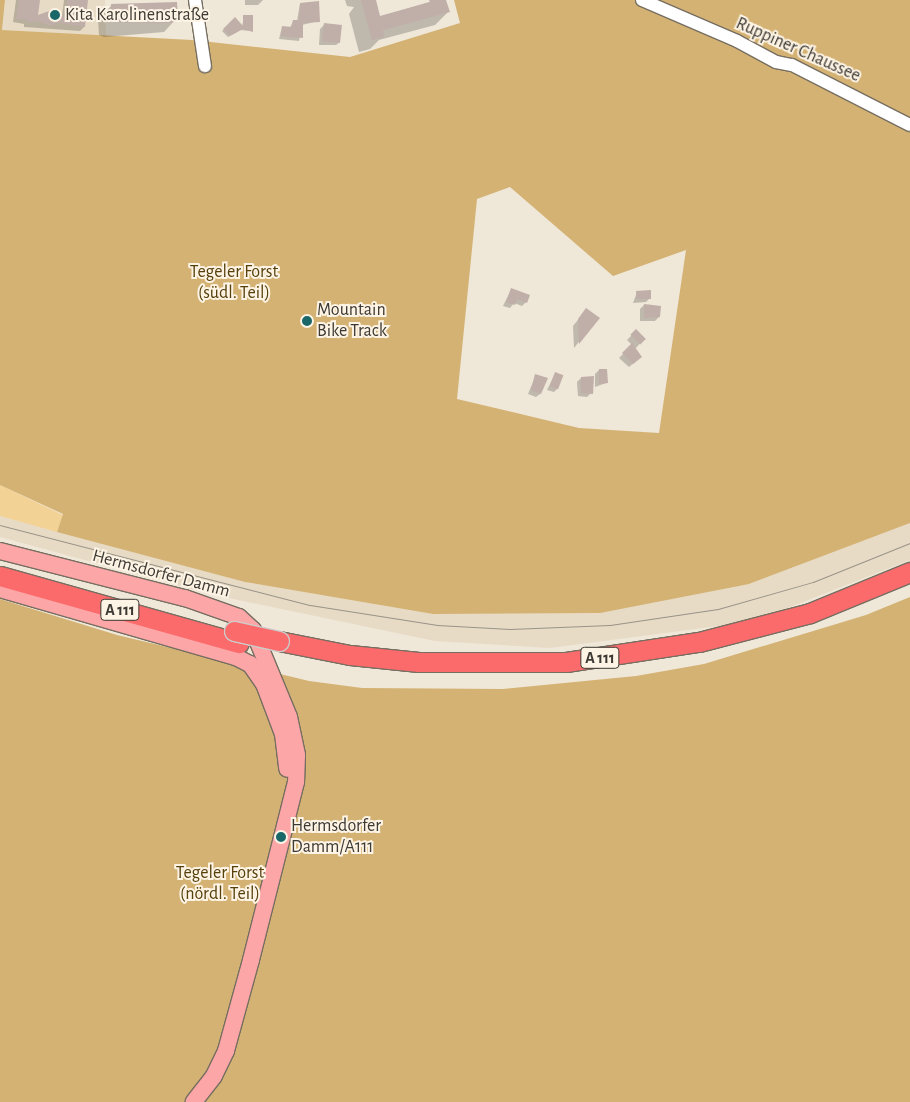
<!DOCTYPE html>
<html>
<head>
<meta charset="utf-8">
<style>
	body { margin:0 }
	#map { position:relative; width:910px; height:1102px; overflow:hidden; background:#efe7d8; font-family:"Alegreya Sans",sans-serif }
	div>[style] { position:absolute }
	.built>* { inset:0; background:#e7dbc5 }
	.green>* { inset:0; background:#f3d296 }
	.forest>* { inset:0; background:#d4b273 }
	.shadow>* { inset:0; background:#0003 }
	.building>* { inset:0; background:#c0aea8; transform-origin:0 0 }
	.roads { filter:drop-shadow(1px 0 #766e61) drop-shadow(-1px 0 #766e61) drop-shadow(0 1px #766e61) drop-shadow(0 -1px #766e61) }
	.minor>* { height:12px; margin:-6px; padding:0 6px; transform-origin:6px; border-radius:6px; background:#fff }
	.major>* { height:16px; margin:-8px; padding:0 8px; transform-origin:8px; border-radius:8px; background:#fda6a7 }
	.highway>* { height:19px; margin:-9.5px; padding:0 9.5px; transform-origin:9.5px; border-radius:9.5px; background:#fb6b6c }
	.tram>* { height:1px; margin:-0.5px; padding:0 0.5px; transform-origin:0.5px; border-radius:0.5px; background:#999388 }
	.bridges { filter:drop-shadow(1px 0 #cdccca) drop-shadow(-1px 0 #cdccca) drop-shadow(0 1px #cdccca) drop-shadow(0 -1px #cdccca) }
	.highway-bridge>* { height:19px; margin:-9.5px; padding:0 9.5px; transform-origin:9.5px; border-radius:9.5px; background:#fb6b6c }
	.dots>* { width:14px; height:14px; translate:-50% -50%; box-sizing:border-box; border:2px solid #fdf4e5; border-radius:50% }
	span { translate:-50% -50%; white-space:nowrap; text-align:center; line-height:1.15; -webkit-text-stroke:4px #fdf4e5; paint-order:stroke }
	.shield-label span { padding:1px 4px; background:#fdf4e5; border:1px solid; border-radius:4px; -webkit-text-stroke-width:0 }
	.shield-label { font-size:16px; color:#3d3933; font-weight:700 }
	.poi-label { font-size:18px; color:#3d3933 }
	.left { translate:0 -50%; text-align:left }
	.street-label { font-size:18px; color:#3d3933 }
	.park-label { font-size:18px; color:#563f0b }
</style>
</head>
<body>
<div id="map">
	<div class="built">
		<div style="clip-path:polygon(5px 0,105px 0,106px 36px,2px 30px)"></div>
		<div style="clip-path:polygon(0 516px,245px 582px,433px 614px,749px 584px,910px 523px,910px 560px,775px 613px,734px 624px,550px 648px,435px 641px,214px 595px,0 537px)"></div>
	</div>
	<div class="green">
		<div style="clip-path:polygon(0 485px,63px 515px,57px 532px,0 516px)"></div>
	</div>
	<div class="forest">
		<div style="clip-path:polygon(evenodd,0 0,5px 0,2px 30px,192px 40px,350px 57px,460px 23px,454px 0,910px 0,910px 523px,749px 584px,600px 613px,433px 614px,245px 582px,57px 532px,63px 514px,0 485px,0 0,510px 187px,613px 276px,686px 250px,659px 433px,579px 428px,457px 399px,477px 199px,510px 187px)"></div>
		<div style="clip-path:polygon(910px 597px,910px 1102px,0 1102px,0 599px,117px 635px,309px 681px,362px 688px,503px 689px,636px 676px,704px 664px,866px 615px)"></div>
	</div>
	<div class="shadow">
		<div style="clip-path:polygon(16px 0,39px 0,36px 17px,62px 16px,64px 0,87px 0,84px 27px,80px 31px,24px 27px,24px 24px,13px 22px)"></div>
		<div style="clip-path:polygon(245px 0,263px 0,258px 5px,245px 5px)"></div>
		<div style="clip-path:polygon(345px 0,374px 0,379px 17px,436px 0,440px 0,448px 12px,435px 25px,379px 40px,370px 49px,359px 52px,349px 14px,354px 7px,347px 6px)"></div>
		<div style="clip-path:polygon(300px 4px,318px 21px,302px 25px,299px 41px,279px 39px,282px 27px,290px 28px,293px 21px,297px 21px)"></div>
		<div style="clip-path:polygon(111px 6px,176px 19px,164px 32px,104px 37px,99px 35px,98px 19px)"></div>
		<div style="clip-path:polygon(244px 16px,251px 31px,240px 30px,228px 37px,222px 31px,235px 19px,242px 27px)"></div>
		<div style="clip-path:polygon(324px 25px,340px 42px,336px 45px,319px 45px,320px 29px)"></div>
		<div style="clip-path:polygon(511px 290px,526px 302px,522px 306px,514px 303px,510px 308px,503px 306px)"></div>
		<div style="clip-path:polygon(637px 292px,650px 298px,646px 302px,633px 303px)"></div>
		<div style="clip-path:polygon(644px 305px,659px 317px,655px 321px,640px 321px,640px 309px)"></div>
		<div style="clip-path:polygon(586px 310px,598px 318px,574px 348px,573px 326px)"></div>
		<div style="clip-path:polygon(636px 331px,644px 339px,635px 349px,641px 357px,629px 367px,619px 358px,632px 345px,627px 340px)"></div>
		<div style="clip-path:polygon(599px 370px,606px 383px,595px 387px,595px 374px)"></div>
		<div style="clip-path:polygon(555px 374px,558px 388px,554px 392px,547px 390px)"></div>
		<div style="clip-path:polygon(536px 375px,540px 394px,536px 397px,528px 394px)"></div>
		<div style="clip-path:polygon(581px 378px,591px 393px,587px 397px,578px 396px,577px 382px)"></div>
	</div>
	<div class="building">
		<div style="clip-path:polygon(19px 0,40px 0,38px 15px,52px 10px,65px 16px,67px 0,88px 0,85px 27px,58px 23px,51px 26px,37px 21px,27px 23px,28px 20px,16px 19px)"></div>
		<div style="clip-path:polygon(361px 0,376px 0,380px 16px,430px 2px,429px 0,446px 0,450px 12px,383px 30px,384px 37px,372px 40px)"></div>
		<div style="clip-path:polygon(319px 1px,320px 22px,303px 23px,303px 38px,281px 36px,282px 26px,292px 27px,293px 20px,299px 20px,300px 3px)"></div>
		<div style="clip-path:polygon(177px 2px,178px 20px,171px 23px,111px 22px,111px 4px)"></div>
		<div style="clip-path:polygon(243px 15px,253px 15px,253px 32px,243px 29px,230px 36px,223px 29px,235px 17px,243px 26px)"></div>
		<div style="left:324px;top:23px;width:18px;height:18px;rotate:6deg"></div>
		<div style="clip-path:polygon(511px 288px,530px 295px,527px 303px,517px 299px,515px 305px,506px 302px)"></div>
		<div style="clip-path:polygon(651px 290px,651px 299px,637px 299px,636px 291px)"></div>
		<div style="clip-path:polygon(644px 304px,661px 306px,660px 317px,644px 318px)"></div>
		<div style="clip-path:polygon(586px 308px,600px 318px,579px 344px,578px 319px)"></div>
		<div style="left:636px;top:329px;width:14px;height:8px;rotate:45deg"></div>
		<div style="clip-path:polygon(632px 343px,642px 357px,633px 364px,622px 353px)"></div>
		<div style="clip-path:polygon(599px 369px,607px 369px,608px 383px,599px 384px)"></div>
		<div style="left:555px;top:372px;width:9px;height:15px;rotate:21deg"></div>
		<div style="clip-path:polygon(535px 374px,548px 378px,541px 394px,531px 390px)"></div>
		<div style="clip-path:polygon(594px 376px,593px 394px,581px 393px,581px 377px)"></div>
	</div>
	<div class="roads">
		<div class="minor">
			<div style="left:195px;top:0;width:67px;rotate:81.4deg"></div>
			<div style="left:642px;top:0;width:103px;rotate:23.3deg"></div>
			<div style="left:737px;top:41px;width:44px;rotate:28.3deg"></div>
			<div style="left:776px;top:62px;width:16px;rotate:11deg"></div>
			<div style="left:792px;top:65px;width:132px;rotate:27deg"></div>
		</div>
		<div class="major">
			<div style="left:0;top:551px;width:191px;rotate:14.3deg"></div>
			<div style="left:185px;top:598px;width:57px;rotate:19.4deg"></div>
			<div style="left:239px;top:617px;width:19px;rotate:43deg"></div>
			<div style="left:253px;top:630px;width:94px;rotate:67.5deg"></div>
			<div style="left:289px;top:717px;width:39px;rotate:78deg"></div>
			<div style="left:297px;top:755px;width:27px;rotate:92deg"></div>
			<div style="left:296px;top:782px;width:184px;rotate:104.2deg"></div>
			<div style="left:251px;top:960px;width:94px;rotate:105.4deg"></div>
			<div style="left:226px;top:1051px;width:28px;rotate:116deg"></div>
			<div style="left:214px;top:1076px;width:33px;rotate:128deg"></div>
			<div style="left:0;top:589px;width:246px;rotate:16.1deg"></div>
			<div style="left:236px;top:657px;width:16px;rotate:27deg"></div>
			<div style="left:250px;top:664px;width:24px;rotate:55deg"></div>
			<div style="left:264px;top:684px;width:53px;rotate:69.2deg"></div>
			<div style="left:283px;top:734px;width:35px;rotate:83deg"></div>
		</div>
		<div class="highway">
			<div style="left:0;top:576px;width:248px;rotate:15.7deg"></div>
			<div style="left:279px;top:641px;width:72px;rotate:11.2deg"></div>
			<div style="left:350px;top:655px;width:69px;rotate:5.8deg"></div>
			<div style="left:419px;top:662px;width:147px"></div>
			<div style="left:566px;top:662px;width:134px;rotate:-8.6deg"></div>
			<div style="left:699px;top:642px;width:115px;rotate:-14.6deg"></div>
			<div style="left:810px;top:613px;width:108px;rotate:-22.3deg"></div>
		</div>
	</div>
	<div class="tram">
		<div style="left:0;top:525px;width:320px;rotate:14.5deg"></div>
		<div style="left:310px;top:605px;width:129px;rotate:8.9deg"></div>
		<div style="left:437px;top:625px;width:73px;rotate:3.1deg"></div>
		<div style="left:510px;top:629px;width:100px;rotate:-2.3deg"></div>
		<div style="left:610px;top:625px;width:109px;rotate:-8.4deg"></div>
		<div style="left:718px;top:609px;width:99px;rotate:-15.9deg"></div>
		<div style="left:813px;top:582px;width:105px;rotate:-21.9deg"></div>
	</div>
	<div class="bridges">
		<div class="highway-bridge">
			<div style="left:234px;top:631px;width:46px;rotate:12.5deg"></div>
		</div>
	</div>
	<div class="dots">
		<div style="left:55px;top:15px;background:#196768"></div>
		<div style="left:307px;top:321px;background:#196768"></div>
		<div style="left:281px;top:837px;background:#196768"></div>
	</div>
	<div class="shield-label">
		<span style="left:120px;top:610px">A 111</span>
		<span style="left:600px;top:658px">A 111</span>
	</div>
	<div class="poi-label">
		<span class="left" style="left:65px;top:15px">Kita Karolinenstraße</span>
		<span class="left" style="left:317px;top:321px">Mountain<br>Bike Track</span>
		<span class="left" style="left:291px;top:837px">Hermsdorfer<br>Damm/A111</span>
	</div>
	<div class="street-label">
		<span style="left:798px;top:50px;rotate:24deg">Ruppiner Chaussee</span>
		<span style="left:161px;top:574px;rotate:15deg">Hermsdorfer Damm</span>
	</div>
	<div class="park-label">
		<span style="left:234px;top:283px">Tegeler Forst<br>(südl. Teil)</span>
		<span style="left:220px;top:884px">Tegeler Forst<br>(nördl. Teil)</span>
	</div>
</div>
</body>
</html>
